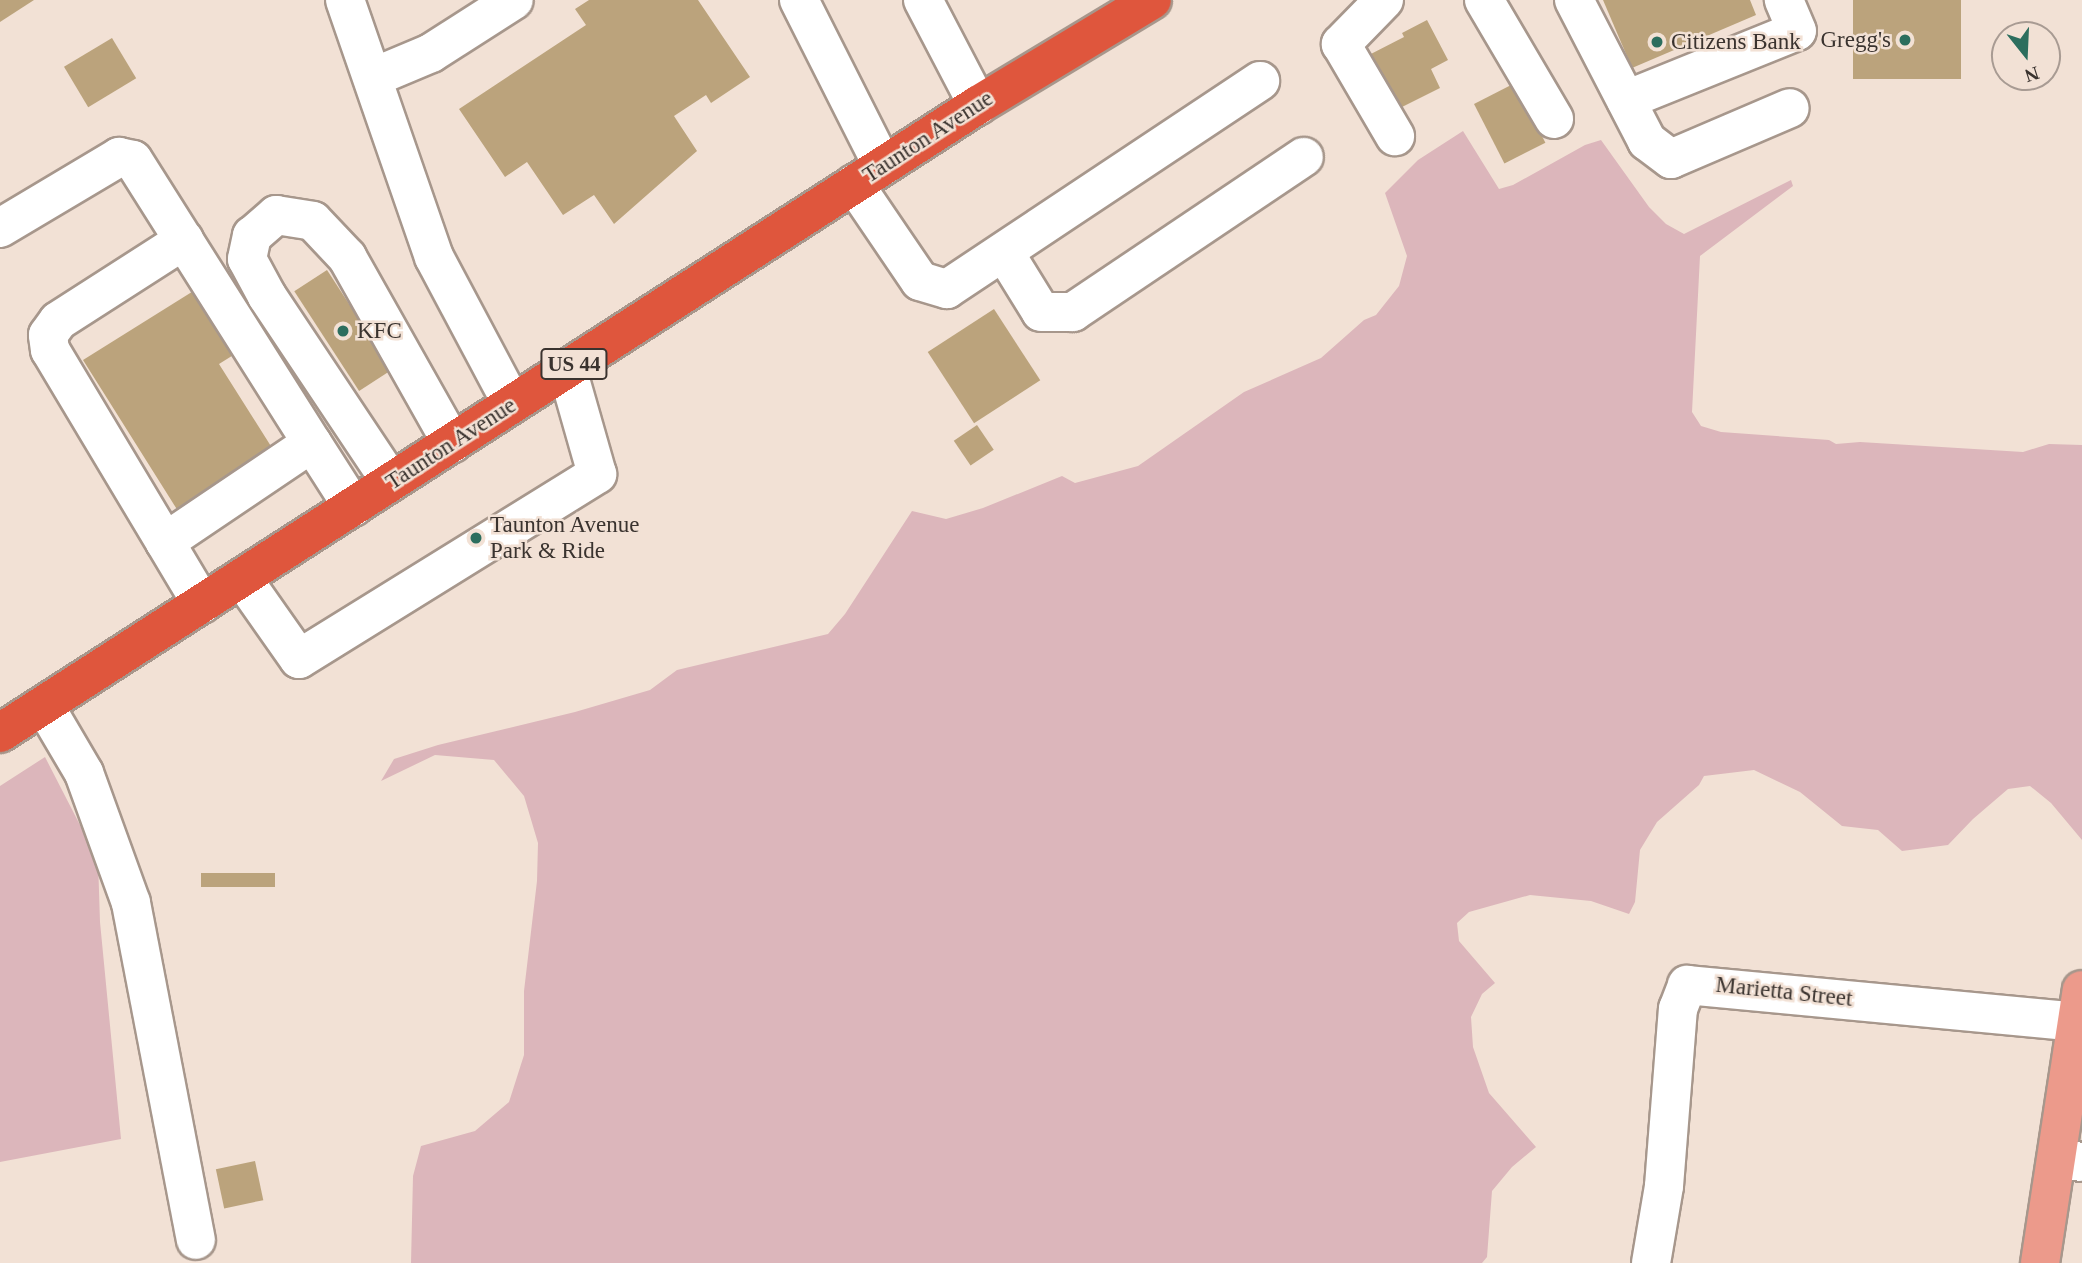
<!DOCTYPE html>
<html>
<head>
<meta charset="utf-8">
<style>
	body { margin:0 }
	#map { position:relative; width:2082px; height:1263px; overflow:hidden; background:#f2e1d5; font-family:"Times New Roman",serif }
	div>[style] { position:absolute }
	.green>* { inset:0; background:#dcb6bb }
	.building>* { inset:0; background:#bba37c; transform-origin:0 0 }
	.roads { filter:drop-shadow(2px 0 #a7978c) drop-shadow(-2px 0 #a7978c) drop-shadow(0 2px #a7978c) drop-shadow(0 -2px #a7978c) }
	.minor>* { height:38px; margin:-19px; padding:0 19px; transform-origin:19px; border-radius:19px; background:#fff }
	.major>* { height:38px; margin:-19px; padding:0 19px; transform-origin:19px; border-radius:19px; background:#ec9a8b }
	.highway>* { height:38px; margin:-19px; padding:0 19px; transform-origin:19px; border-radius:19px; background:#df563d }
	.dots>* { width:19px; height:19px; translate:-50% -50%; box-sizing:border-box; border:4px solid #f2e1d5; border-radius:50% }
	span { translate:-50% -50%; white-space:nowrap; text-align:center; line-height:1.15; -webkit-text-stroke:5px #f2e1d5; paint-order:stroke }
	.shield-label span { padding:2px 5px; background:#f2e1d5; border:2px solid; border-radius:5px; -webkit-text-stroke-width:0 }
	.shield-label { font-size:21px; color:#3a332f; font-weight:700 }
	.poi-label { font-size:23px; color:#3a332f }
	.right { translate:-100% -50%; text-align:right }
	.left { translate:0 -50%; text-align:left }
	.street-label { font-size:23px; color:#3a332f }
	.north { position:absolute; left:1991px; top:21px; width:70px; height:70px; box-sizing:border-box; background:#f2e1d5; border:2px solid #a89b93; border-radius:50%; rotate:162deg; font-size:19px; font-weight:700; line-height:28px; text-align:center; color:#3a332f }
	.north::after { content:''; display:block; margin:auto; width:24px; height:32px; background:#2c6e5e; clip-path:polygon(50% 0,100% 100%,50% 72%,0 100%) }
</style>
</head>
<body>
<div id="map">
	<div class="green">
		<div style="clip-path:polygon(1463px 131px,1499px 189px,1513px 185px,1585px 145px,1601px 140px,1649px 207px,1666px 224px,1684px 234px,1791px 180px,1793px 186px,1700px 256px,1692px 412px,1701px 426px,1721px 432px,1829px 440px,1836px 444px,1860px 442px,2023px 452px,2049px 444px,2082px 445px,2082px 840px,2051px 803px,2030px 786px,2008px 789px,1973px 819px,1948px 845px,1902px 851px,1878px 830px,1842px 826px,1800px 792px,1754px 770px,1704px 776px,1699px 785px,1657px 822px,1640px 850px,1635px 902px,1629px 914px,1591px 901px,1530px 895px,1469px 912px,1457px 923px,1459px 941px,1495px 983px,1482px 994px,1471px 1017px,1473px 1047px,1489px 1093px,1536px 1147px,1512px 1167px,1492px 1191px,1487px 1257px,1482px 1263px,411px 1263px,413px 1176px,421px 1146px,475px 1131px,509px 1102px,524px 1055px,524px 991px,537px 881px,538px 843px,524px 796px,494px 760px,435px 755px,381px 781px,394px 759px,438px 745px,575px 712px,650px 690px,677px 670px,828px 634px,845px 614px,912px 511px,946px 519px,983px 508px,1062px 476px,1075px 483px,1138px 466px,1244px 392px,1321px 358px,1364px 320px,1376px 315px,1399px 286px,1407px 256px,1385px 193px,1418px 160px)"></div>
		<div style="clip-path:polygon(45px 757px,98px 860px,100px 922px,121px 1139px,0 1162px,0 786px)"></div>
	</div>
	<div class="building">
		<div style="clip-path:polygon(0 0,34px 0,0 22px)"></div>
		<div style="clip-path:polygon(589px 0,698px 0,750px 77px,711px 103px,706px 95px,674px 116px,697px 151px,614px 224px,594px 195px,563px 215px,527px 162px,505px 177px,459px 109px,586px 25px,575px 9px)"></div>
		<div style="clip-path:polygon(1603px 0,1750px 0,1756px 15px,1632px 68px)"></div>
		<div style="left:1853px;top:0;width:108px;height:79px"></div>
		<div style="clip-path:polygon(1427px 20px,1448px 60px,1431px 69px,1440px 88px,1392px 112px,1365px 57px,1404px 37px,1402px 33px)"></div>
		<div style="left:112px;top:38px;width:47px;height:56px;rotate:59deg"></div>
		<div style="left:1515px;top:83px;width:67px;height:46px;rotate:63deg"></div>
		<div style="left:327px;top:270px;width:119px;height:39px;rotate:57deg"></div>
		<div style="clip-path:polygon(195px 290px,235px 354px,219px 364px,274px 451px,178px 511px,83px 360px)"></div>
		<div style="left:994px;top:309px;width:85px;height:79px;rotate:57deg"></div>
		<div style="left:977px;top:425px;width:30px;height:28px;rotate:56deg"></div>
		<div style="left:275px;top:873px;width:14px;height:74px;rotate:90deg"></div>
		<div style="left:255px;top:1161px;width:40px;height:40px;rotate:78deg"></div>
	</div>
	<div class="roads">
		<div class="minor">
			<div style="left:345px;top:0;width:272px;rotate:70.9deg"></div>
			<div style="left:434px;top:257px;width:166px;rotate:62deg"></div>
			<div style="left:799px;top:0;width:186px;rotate:63.2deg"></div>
			<div style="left:923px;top:0;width:119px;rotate:62.4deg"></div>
			<div style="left:1384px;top:0;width:62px;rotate:134.3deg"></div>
			<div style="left:1341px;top:44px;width:107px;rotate:59.6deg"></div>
			<div style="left:1484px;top:0;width:138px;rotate:59.5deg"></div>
			<div style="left:1574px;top:0;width:159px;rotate:62.6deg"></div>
			<div style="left:1647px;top:141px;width:30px;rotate:37deg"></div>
			<div style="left:1671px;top:159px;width:129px;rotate:-23.2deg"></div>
			<div style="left:374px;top:77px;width:62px;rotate:-22.8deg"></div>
			<div style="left:431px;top:53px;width:98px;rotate:-32.6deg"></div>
			<div style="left:1626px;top:100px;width:184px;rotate:-22deg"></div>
			<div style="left:1797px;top:31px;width:34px;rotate:-113deg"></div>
			<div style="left:854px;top:184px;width:117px;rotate:55.8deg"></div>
			<div style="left:920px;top:281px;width:28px;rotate:17deg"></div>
			<div style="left:947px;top:289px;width:376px;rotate:-33.6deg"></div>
			<div style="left:0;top:228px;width:139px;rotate:-30.8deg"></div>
			<div style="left:119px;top:157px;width:14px;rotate:12deg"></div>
			<div style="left:133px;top:160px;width:335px;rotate:57.7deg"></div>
			<div style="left:1004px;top:252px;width:70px;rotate:58.3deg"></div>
			<div style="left:1041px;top:312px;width:32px"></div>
			<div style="left:1073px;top:312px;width:278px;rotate:-33.9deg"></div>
			<div style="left:391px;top:482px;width:224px;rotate:-123.7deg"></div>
			<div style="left:267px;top:296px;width:42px;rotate:-118.4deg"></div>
			<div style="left:247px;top:259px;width:24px;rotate:-78deg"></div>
			<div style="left:252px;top:236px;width:32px;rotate:-41deg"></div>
			<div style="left:276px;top:215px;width:37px;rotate:9deg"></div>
			<div style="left:313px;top:221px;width:50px;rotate:46.6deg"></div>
			<div style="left:347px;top:257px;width:214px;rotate:60.6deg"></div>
			<div style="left:165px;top:542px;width:224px;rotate:-120.9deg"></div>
			<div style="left:50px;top:350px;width:15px;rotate:-98deg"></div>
			<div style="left:48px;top:335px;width:17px;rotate:-54deg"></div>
			<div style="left:58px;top:321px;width:150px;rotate:-32.7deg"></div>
			<div style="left:242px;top:578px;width:99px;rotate:54.9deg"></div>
			<div style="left:299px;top:659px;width:351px;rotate:-31.8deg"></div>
			<div style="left:597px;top:474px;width:109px;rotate:-105.9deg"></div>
			<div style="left:202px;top:604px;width:72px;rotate:-120.8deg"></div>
			<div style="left:165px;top:542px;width:177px;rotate:-34deg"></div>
			<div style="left:312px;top:443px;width:76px;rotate:57.4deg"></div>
			<div style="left:44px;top:705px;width:79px;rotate:59.5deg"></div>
			<div style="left:84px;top:773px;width:138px;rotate:70.1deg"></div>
			<div style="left:131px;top:903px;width:343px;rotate:79.1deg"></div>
			<div style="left:2058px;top:1159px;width:24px;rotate:7deg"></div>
			<div style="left:1651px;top:1263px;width:78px;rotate:-80.4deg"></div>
			<div style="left:1664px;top:1186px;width:178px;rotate:-85.5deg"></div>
			<div style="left:1678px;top:1009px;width:26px;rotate:-69deg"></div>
			<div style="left:1687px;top:985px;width:393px;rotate:5.4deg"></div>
		</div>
		<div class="major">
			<div style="left:2040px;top:1263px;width:276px;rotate:-81.3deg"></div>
		</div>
		<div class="highway">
			<div style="left:0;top:733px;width:1162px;rotate:-32.71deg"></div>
			<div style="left:978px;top:105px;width:203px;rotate:-31.1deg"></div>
		</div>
	</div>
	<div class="dots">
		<div style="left:1905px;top:40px;background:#2c6e5e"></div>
		<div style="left:1657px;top:42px;background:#2c6e5e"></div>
		<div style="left:343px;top:331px;background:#2c6e5e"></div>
		<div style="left:476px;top:538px;background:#2c6e5e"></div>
	</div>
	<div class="shield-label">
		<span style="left:574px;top:364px">US 44</span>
	</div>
	<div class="poi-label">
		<span class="right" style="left:1891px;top:40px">Gregg's</span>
		<span class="left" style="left:1671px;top:42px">Citizens Bank</span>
		<span class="left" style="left:357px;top:331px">KFC</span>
		<span class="left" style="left:490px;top:538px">Taunton Avenue<br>Park &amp; Ride</span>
	</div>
	<div class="street-label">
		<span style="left:928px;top:137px;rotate:-33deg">Taunton Avenue</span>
		<span style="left:451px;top:444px;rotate:-33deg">Taunton Avenue</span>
		<span style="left:1784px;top:992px;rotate:6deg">Marietta Street</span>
	</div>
	<div class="north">N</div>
</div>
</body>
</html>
